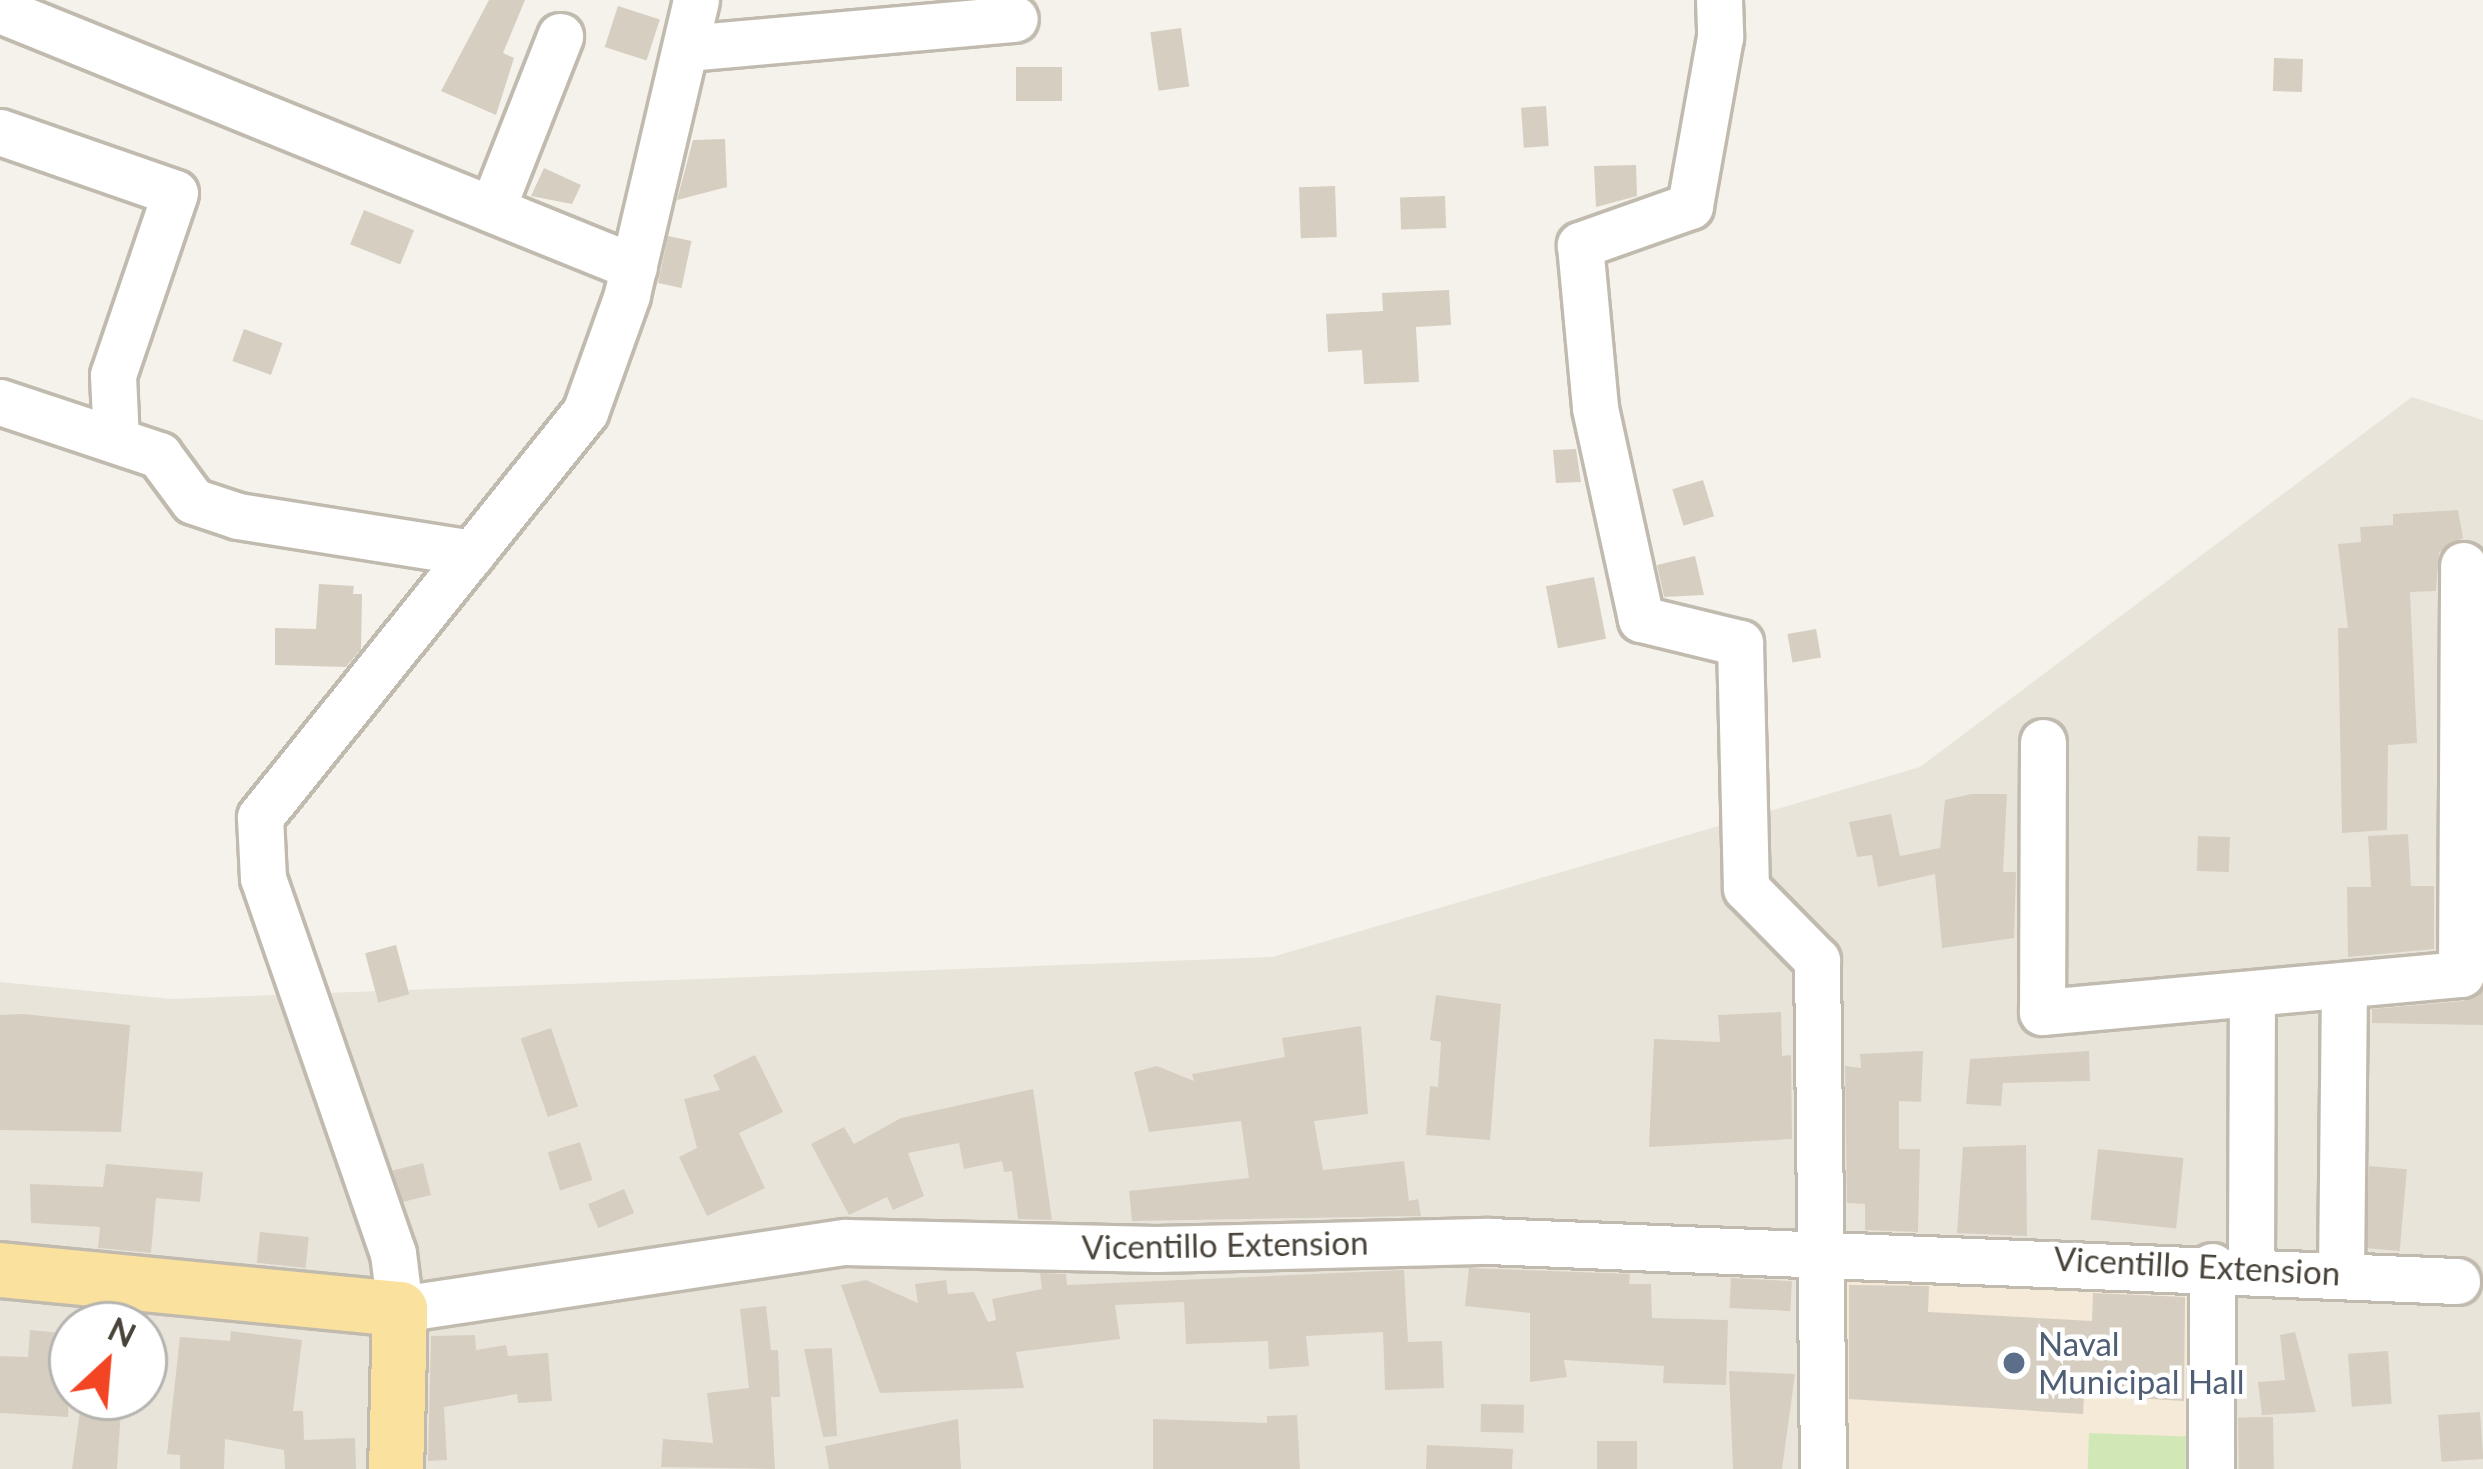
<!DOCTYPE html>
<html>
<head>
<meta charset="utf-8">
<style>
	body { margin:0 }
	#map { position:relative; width:2483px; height:1469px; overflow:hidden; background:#f5f2eb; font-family:Lato,sans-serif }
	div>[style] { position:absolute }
	.residential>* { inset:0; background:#e9e4da }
	.commercial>* { inset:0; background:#f5e9d8; transform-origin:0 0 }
	.green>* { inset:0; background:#d1e8b6; transform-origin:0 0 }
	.building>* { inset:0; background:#d6cec1; transform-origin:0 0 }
	.roads { filter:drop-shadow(3px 0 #c1baae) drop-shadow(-3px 0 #c1baae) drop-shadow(0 3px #c1baae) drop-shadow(0 -3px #c1baae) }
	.minor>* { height:45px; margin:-22.5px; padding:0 22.5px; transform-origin:22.5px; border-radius:22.5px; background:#fff }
	.major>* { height:54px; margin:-27px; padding:0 27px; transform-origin:27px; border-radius:27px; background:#fbe19e }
	.dots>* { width:33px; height:33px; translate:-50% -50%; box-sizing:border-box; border:6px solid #fff; border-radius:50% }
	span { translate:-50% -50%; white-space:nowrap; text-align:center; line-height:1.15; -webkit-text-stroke:9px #fff; paint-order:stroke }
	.street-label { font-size:33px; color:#494339 }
	.service-label { font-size:33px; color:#4e5e75 }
	.left { translate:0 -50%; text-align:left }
	.north { position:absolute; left:48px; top:1301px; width:120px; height:120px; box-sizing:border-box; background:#fff; border:3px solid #b6b4b0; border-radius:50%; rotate:26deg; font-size:33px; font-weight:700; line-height:48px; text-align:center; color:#494339 }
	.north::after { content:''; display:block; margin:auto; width:42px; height:54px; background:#f34424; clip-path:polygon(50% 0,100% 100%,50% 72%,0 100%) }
</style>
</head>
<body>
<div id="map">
	<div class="residential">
		<div style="clip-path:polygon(evenodd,2412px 397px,2483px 420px,2483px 1469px,0 1469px,0 982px,171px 999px,1272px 957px,1920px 767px,2412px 397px,72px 1325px,144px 1325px,144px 1397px,72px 1397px,72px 1325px)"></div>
	</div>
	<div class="commercial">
		<div style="left:1841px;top:1273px;width:353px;height:196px;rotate:2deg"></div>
	</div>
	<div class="green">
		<div style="left:2089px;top:1433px;width:104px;height:36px;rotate:2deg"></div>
	</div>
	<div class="building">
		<div style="clip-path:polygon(489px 0,525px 0,503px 53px,514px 58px,496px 115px,441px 91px)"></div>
		<div style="left:618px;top:6px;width:44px;height:43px;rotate:18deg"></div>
		<div style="left:1181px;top:28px;width:59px;height:31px;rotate:82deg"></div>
		<div style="left:2274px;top:58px;width:29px;height:33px;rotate:2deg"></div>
		<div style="left:1016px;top:67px;width:46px;height:34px"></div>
		<div style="left:1546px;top:106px;width:40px;height:25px;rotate:86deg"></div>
		<div style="clip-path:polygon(725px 139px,727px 187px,677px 200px,693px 140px)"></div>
		<div style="clip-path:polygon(1636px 165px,1637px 196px,1596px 207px,1594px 166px)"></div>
		<div style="clip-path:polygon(544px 168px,581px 185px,572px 204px,531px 196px)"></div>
		<div style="left:1335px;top:186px;width:51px;height:36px;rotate:88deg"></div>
		<div style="left:1445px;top:196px;width:32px;height:45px;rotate:88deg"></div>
		<div style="left:364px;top:210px;width:54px;height:37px;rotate:22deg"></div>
		<div style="left:668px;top:236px;width:24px;height:48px;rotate:12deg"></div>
		<div style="clip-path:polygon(1449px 290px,1451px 325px,1416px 327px,1419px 382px,1364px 384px,1362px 350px,1328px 352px,1326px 314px,1383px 311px,1382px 293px)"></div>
		<div style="left:244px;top:329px;width:41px;height:34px;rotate:20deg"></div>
		<div style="clip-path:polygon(1576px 449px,1581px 482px,1556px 483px,1553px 450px)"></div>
		<div style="left:1703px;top:480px;width:38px;height:32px;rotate:73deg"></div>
		<div style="clip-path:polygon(2458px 510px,2463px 538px,2439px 552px,2436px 591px,2410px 592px,2417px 743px,2388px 745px,2387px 830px,2342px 833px,2338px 628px,2348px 628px,2338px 544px,2361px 542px,2360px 527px,2393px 525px,2393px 514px)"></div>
		<div style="clip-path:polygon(1695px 556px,1704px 595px,1664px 597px,1657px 565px)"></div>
		<div style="left:1594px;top:577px;width:63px;height:49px;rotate:79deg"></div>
		<div style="clip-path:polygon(319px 584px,354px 586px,353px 594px,362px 594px,361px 649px,346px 667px,275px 665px,275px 628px,316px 629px)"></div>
		<div style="left:1816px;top:629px;width:29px;height:29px;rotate:80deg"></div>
		<div style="clip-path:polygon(1971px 794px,2007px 794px,2003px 872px,2016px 872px,2014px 938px,1942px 948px,1935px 874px,1878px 887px,1872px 855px,1857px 857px,1849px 822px,1891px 814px,1900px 856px,1940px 848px,1945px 800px)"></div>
		<div style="clip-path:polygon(2408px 834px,2411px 886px,2434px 886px,2434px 949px,2348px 957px,2347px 887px,2371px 887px,2368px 836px)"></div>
		<div style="left:2198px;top:836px;width:32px;height:35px;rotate:2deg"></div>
		<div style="left:396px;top:945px;width:51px;height:32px;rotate:75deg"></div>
		<div style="clip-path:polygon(2483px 989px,2483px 1025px,2372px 1023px,2372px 1009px,2463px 1001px)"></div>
		<div style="clip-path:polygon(1436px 995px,1501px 1004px,1490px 1140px,1426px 1135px,1430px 1086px,1438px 1087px,1441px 1042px,1430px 1040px)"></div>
		<div style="clip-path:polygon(1781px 1012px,1782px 1056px,1791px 1055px,1792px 1139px,1649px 1147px,1654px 1039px,1720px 1042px,1718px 1015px)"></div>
		<div style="clip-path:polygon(23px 1014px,130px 1025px,121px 1132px,0 1130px,0 1015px)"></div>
		<div style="clip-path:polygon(1361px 1026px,1368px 1114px,1314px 1121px,1323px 1170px,1404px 1161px,1409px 1201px,1418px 1199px,1421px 1216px,1132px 1221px,1129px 1191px,1249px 1178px,1241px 1121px,1149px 1132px,1134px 1072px,1157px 1066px,1194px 1081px,1192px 1074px,1285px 1057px,1282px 1038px)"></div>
		<div style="left:551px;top:1028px;width:83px;height:32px;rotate:71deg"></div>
		<div style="clip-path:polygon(1923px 1051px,1921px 1102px,1899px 1101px,1899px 1149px,1920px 1149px,1918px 1232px,1865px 1230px,1865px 1204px,1847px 1203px,1845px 1066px,1861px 1068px,1860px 1054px)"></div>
		<div style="clip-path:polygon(2089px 1051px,2090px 1081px,2003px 1083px,2001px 1106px,1966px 1104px,1970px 1059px)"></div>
		<div style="clip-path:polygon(755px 1055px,783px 1112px,739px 1133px,765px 1188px,707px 1216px,679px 1157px,697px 1148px,684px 1099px,720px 1090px,713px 1075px)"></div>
		<div style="clip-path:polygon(1033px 1089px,1052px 1220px,1018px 1219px,1012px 1171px,1004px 1172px,1002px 1161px,964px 1169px,959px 1143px,908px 1153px,924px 1196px,893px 1210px,887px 1197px,849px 1215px,811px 1144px,844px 1127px,854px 1144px,901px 1118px)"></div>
		<div style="left:580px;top:1142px;width:40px;height:34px;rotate:72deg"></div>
		<div style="clip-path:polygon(2026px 1145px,2027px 1236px,1957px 1233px,1963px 1147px)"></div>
		<div style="left:2098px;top:1149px;width:86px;height:71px;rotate:6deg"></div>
		<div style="left:423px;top:1163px;width:33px;height:31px;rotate:76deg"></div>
		<div style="clip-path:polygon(106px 1164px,203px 1172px,200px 1202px,156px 1198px,151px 1253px,98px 1248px,100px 1227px,31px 1223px,30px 1184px,103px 1187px)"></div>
		<div style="left:2369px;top:1166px;width:38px;height:82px;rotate:5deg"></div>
		<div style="left:624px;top:1189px;width:26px;height:39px;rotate:67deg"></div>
		<div style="left:260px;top:1232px;width:49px;height:31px;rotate:6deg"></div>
		<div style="clip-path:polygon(1469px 1268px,1630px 1274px,1629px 1284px,1651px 1284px,1652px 1318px,1728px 1320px,1726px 1385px,1663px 1383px,1664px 1366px,1564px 1360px,1567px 1377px,1530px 1382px,1530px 1313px,1465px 1306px)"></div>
		<div style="clip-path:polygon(1404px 1270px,1408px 1342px,1442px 1341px,1444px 1388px,1385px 1390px,1383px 1332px,1306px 1336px,1309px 1366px,1269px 1369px,1268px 1341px,1186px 1344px,1184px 1302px,1115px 1305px,1120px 1339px,1016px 1352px,1024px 1388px,880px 1393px,841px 1285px,866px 1280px,918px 1303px,915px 1284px,946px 1280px,948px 1294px,974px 1292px,988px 1322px,996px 1320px,992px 1299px,1042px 1289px,1040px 1273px,1066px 1274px,1067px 1285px)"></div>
		<div style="left:1731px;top:1278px;width:61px;height:30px;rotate:3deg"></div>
		<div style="clip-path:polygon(1849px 1285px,1929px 1286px,1928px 1312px,2092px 1321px,2093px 1293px,2185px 1297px,2184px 1401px,2084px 1395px,2083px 1414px,1849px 1399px)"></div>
		<div style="clip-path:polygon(766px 1306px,771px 1350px,778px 1350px,780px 1397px,771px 1397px,775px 1469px,661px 1467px,663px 1439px,713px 1443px,707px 1393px,749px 1388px,740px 1309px)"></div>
		<div style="clip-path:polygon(30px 1330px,72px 1334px,68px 1417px,0 1413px,0 1356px,28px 1357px)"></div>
		<div style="clip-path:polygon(231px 1331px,302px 1340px,293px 1411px,303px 1411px,304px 1440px,355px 1438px,356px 1469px,285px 1469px,284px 1450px,225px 1439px,224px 1469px,180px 1469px,180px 1455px,167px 1454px,180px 1337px,230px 1341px)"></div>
		<div style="clip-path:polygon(2295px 1332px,2316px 1412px,2262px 1415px,2258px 1382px,2285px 1380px,2280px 1335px)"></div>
		<div style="clip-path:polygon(475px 1335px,476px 1350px,506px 1345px,508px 1356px,548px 1353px,552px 1401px,518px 1403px,517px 1394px,444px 1407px,447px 1460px,428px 1461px,431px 1336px)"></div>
		<div style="clip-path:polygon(832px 1348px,837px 1436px,823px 1437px,804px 1349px)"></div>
		<div style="left:2388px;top:1351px;width:53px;height:40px;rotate:86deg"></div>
		<div style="clip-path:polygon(1729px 1371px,1795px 1374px,1782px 1469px,1733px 1469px)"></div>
		<div style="clip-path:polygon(82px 1397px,122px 1397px,117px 1469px,72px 1469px)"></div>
		<div style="left:1481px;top:1404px;width:43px;height:28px;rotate:1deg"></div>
		<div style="left:2480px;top:1412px;width:47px;height:42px;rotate:86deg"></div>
		<div style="clip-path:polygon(1297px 1415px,1300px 1469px,1153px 1469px,1153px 1419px,1267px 1423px,1267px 1416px)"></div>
		<div style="left:2273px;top:1417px;width:52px;height:35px;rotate:89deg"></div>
		<div style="clip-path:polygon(958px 1419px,961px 1469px,829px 1469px,825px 1446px)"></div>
		<div style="left:1637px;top:1441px;width:28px;height:40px;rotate:90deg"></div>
		<div style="clip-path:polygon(1427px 1445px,1513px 1449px,1512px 1469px,1426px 1469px)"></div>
	</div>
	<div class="roads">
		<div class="minor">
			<div style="left:696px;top:0;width:303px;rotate:103.2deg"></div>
			<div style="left:627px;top:295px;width:124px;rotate:109.7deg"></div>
			<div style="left:585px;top:412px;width:519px;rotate:128.75deg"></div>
			<div style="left:260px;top:817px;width:61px;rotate:87.2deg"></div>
			<div style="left:263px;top:878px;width:397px;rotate:70.9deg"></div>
			<div style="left:393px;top:1253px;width:56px;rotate:82.9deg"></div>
			<div style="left:400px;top:1309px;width:450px;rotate:-8.6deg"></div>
			<div style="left:845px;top:1242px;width:311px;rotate:1.3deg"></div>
			<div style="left:1156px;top:1249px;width:333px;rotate:-1.4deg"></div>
			<div style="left:1489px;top:1241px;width:969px;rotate:2.37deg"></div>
			<div style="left:1719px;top:0;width:37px;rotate:88deg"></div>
			<div style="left:1720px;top:37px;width:172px;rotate:100.1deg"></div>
			<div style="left:1690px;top:206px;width:117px;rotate:160.5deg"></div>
			<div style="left:1580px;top:245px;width:164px;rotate:84.7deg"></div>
			<div style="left:1595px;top:408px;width:216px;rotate:77.7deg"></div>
			<div style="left:1641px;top:619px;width:102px;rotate:13.6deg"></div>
			<div style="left:1740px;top:643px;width:245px;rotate:88.6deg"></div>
			<div style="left:1746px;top:888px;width:101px;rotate:45.4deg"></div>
			<div style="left:1817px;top:960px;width:509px;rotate:89.32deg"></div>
			<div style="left:0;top:10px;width:684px;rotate:22.07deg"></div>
			<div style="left:687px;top:48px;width:329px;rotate:-5.1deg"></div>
			<div style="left:0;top:132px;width:185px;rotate:19.2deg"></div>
			<div style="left:175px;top:193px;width:192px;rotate:108.8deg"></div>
			<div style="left:113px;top:375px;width:65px;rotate:87.4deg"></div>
			<div style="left:492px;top:209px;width:186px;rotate:-68.5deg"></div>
			<div style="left:0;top:402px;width:168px;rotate:18.4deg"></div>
			<div style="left:159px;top:455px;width:57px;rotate:53.5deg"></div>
			<div style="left:193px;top:501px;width:47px;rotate:18.4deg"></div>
			<div style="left:238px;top:516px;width:237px;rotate:9deg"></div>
			<div style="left:2043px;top:742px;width:270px;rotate:90.2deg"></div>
			<div style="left:2042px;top:1012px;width:421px;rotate:-5.2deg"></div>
			<div style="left:2461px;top:974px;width:409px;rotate:-89.7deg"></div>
			<div style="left:2251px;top:1267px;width:271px;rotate:-89.8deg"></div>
			<div style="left:2341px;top:1273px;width:283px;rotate:-89.4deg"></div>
			<div style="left:2211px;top:1469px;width:203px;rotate:-89.7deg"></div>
		</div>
		<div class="major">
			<div style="left:0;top:1270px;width:402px;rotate:5.6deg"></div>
			<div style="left:400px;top:1309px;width:160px;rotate:91.4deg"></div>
		</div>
	</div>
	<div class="dots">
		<div style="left:2014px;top:1363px;background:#5c6f8a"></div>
	</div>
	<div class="street-label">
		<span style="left:1225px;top:1245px;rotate:-1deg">Vicentillo Extension</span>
		<span style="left:2197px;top:1266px;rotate:3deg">Vicentillo Extension</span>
	</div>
	<div class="service-label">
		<span class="left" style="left:2038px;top:1363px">Naval<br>Municipal Hall</span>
	</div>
	<div class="north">N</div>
</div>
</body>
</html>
